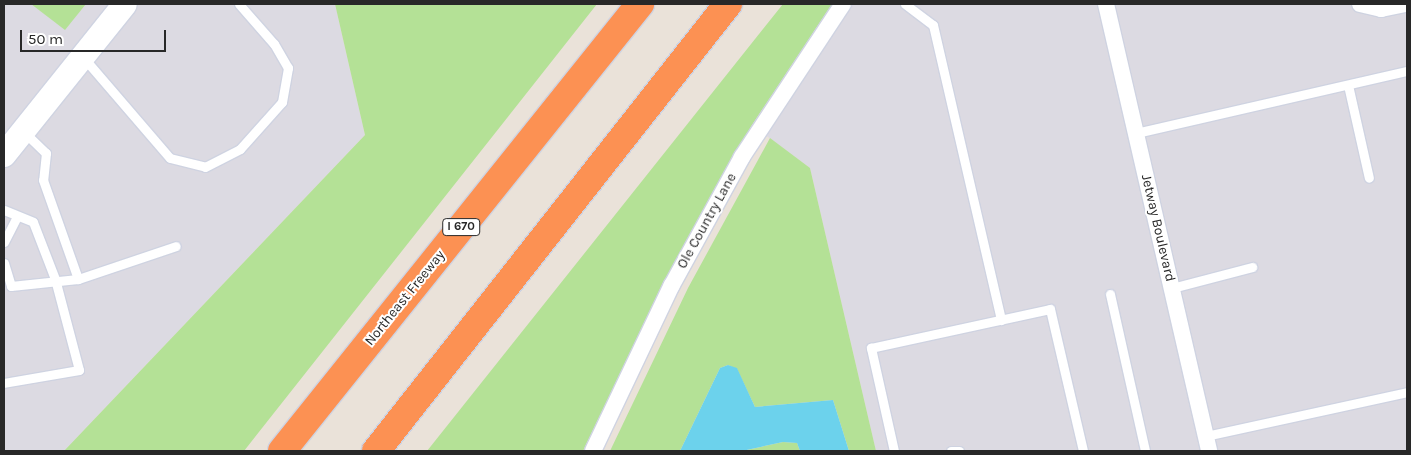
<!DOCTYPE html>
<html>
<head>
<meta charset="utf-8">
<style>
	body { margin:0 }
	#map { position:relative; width:1411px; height:455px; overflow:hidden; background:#eae2d9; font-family:Karla,sans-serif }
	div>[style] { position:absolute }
	.industrial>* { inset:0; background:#dcdae2 }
	.green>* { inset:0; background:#b4e196 }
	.water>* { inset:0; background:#6cd2ec }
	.roads { filter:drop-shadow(1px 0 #cfd3e1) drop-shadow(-1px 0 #cfd3e1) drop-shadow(0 1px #cfd3e1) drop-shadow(0 -1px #cfd3e1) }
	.lane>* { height:9px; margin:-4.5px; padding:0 4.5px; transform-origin:4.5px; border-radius:4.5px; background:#fff }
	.street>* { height:16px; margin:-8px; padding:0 8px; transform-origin:8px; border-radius:8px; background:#fff }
	.secondary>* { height:24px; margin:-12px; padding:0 12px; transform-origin:12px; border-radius:12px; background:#fff }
	.highway>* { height:28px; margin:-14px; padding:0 14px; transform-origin:14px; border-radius:14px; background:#fc9153 }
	span { translate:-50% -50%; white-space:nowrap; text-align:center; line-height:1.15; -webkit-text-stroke:4px #fff; paint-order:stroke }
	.shield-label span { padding:1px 4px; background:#fff; border:1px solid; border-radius:4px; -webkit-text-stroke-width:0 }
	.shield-label { font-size:12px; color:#282828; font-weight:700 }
	.street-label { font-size:14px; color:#282828 }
	.frame { position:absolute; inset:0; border:5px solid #282828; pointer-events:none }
	.scale { position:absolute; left:20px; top:30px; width:146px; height:22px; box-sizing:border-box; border:2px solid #282828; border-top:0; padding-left:6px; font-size:15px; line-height:18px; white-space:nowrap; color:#282828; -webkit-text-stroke:4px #fff; paint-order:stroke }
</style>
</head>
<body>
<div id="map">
	<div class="industrial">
		<div style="clip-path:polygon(4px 4px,31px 4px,65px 29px,86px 4px,335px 4px,365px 135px,64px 451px,4px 451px)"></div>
		<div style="clip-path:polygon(832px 4px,1407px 4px,1407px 451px,876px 451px,810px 168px,752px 125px)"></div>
	</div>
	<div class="green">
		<div style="clip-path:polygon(31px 4px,86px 4px,65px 30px)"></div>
		<div style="clip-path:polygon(335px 4px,597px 4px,244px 451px,64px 451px,365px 135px)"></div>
		<div style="clip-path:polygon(783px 4px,832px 4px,752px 125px,671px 270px,583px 451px,427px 451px)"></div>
		<div style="clip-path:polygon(770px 138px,810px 168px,876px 451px,849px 451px,833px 400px,755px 407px,737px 369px,728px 365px,720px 368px,680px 451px,610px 451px,688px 288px)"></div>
		<div style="clip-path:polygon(783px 442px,797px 443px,800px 451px,742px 451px)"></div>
	</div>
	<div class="water">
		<div style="clip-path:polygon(728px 365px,737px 368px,755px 407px,833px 400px,849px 451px,800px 451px,797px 443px,783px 442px,742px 451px,680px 451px,720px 368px)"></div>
	</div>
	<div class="roads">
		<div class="lane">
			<div style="left:905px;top:4px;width:35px;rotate:37deg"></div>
			<div style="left:933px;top:25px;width:303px;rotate:77deg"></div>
			<div style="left:83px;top:57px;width:133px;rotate:49.3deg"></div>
			<div style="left:170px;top:158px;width:36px;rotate:14deg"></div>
			<div style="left:205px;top:167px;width:39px;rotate:-27deg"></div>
			<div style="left:240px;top:149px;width:63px;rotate:-48.2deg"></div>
			<div style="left:282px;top:102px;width:35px;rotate:-80deg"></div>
			<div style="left:288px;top:68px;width:28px;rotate:-120deg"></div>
			<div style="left:274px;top:44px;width:53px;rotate:-131.2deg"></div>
			<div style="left:1348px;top:85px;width:95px;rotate:77.3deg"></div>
			<div style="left:23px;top:131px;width:32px;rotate:44deg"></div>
			<div style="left:46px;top:153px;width:27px;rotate:96deg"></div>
			<div style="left:43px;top:180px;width:105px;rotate:70.5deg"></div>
			<div style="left:1136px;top:133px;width:278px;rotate:-12.9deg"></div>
			<div style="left:4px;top:210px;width:31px;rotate:22deg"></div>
			<div style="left:33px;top:222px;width:61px;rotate:68.9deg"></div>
			<div style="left:55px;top:279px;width:94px;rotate:75.2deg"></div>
			<div style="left:79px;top:370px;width:76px;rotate:170.2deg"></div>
			<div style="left:4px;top:242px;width:27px;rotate:-63deg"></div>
			<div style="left:4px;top:263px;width:24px;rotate:73deg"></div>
			<div style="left:11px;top:286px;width:67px;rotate:-6deg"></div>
			<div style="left:78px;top:279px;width:103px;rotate:-18.6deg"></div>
			<div style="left:1172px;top:288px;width:83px;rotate:-14.7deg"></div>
			<div style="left:1110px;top:294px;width:161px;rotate:77.4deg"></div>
			<div style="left:1206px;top:436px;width:206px;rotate:-12.3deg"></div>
			<div style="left:894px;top:451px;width:106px;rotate:-102.6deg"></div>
			<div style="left:871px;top:348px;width:183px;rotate:-12.3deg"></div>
			<div style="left:1050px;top:309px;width:146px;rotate:76.9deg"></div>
			<div style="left:951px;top:451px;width:8px"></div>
		</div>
		<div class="street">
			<div style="left:1106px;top:4px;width:459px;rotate:77deg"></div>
			<div style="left:1360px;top:4px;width:22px;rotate:13deg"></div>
			<div style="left:1381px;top:9px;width:25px;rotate:-12deg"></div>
			<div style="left:593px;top:451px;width:184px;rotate:-64.6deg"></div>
			<div style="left:672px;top:285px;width:146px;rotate:-61.3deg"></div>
			<div style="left:742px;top:157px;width:183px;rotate:-56.6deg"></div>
		</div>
		<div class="secondary">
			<div style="left:4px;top:155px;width:193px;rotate:-51.3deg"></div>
		</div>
		<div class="highway">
			<div style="left:282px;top:451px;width:573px;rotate:-51.31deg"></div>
			<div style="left:376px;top:451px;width:569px;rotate:-51.78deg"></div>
		</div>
	</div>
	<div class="shield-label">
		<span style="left:461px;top:227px">I 670</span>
	</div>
	<div class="street-label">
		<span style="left:707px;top:221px;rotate:-61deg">Ole Country Lane</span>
		<span style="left:1158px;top:228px;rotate:77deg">Jetway Boulevard</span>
		<span style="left:405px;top:298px;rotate:-51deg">Northeast Freeway</span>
	</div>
	<div class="frame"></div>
	<div class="scale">50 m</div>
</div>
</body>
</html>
